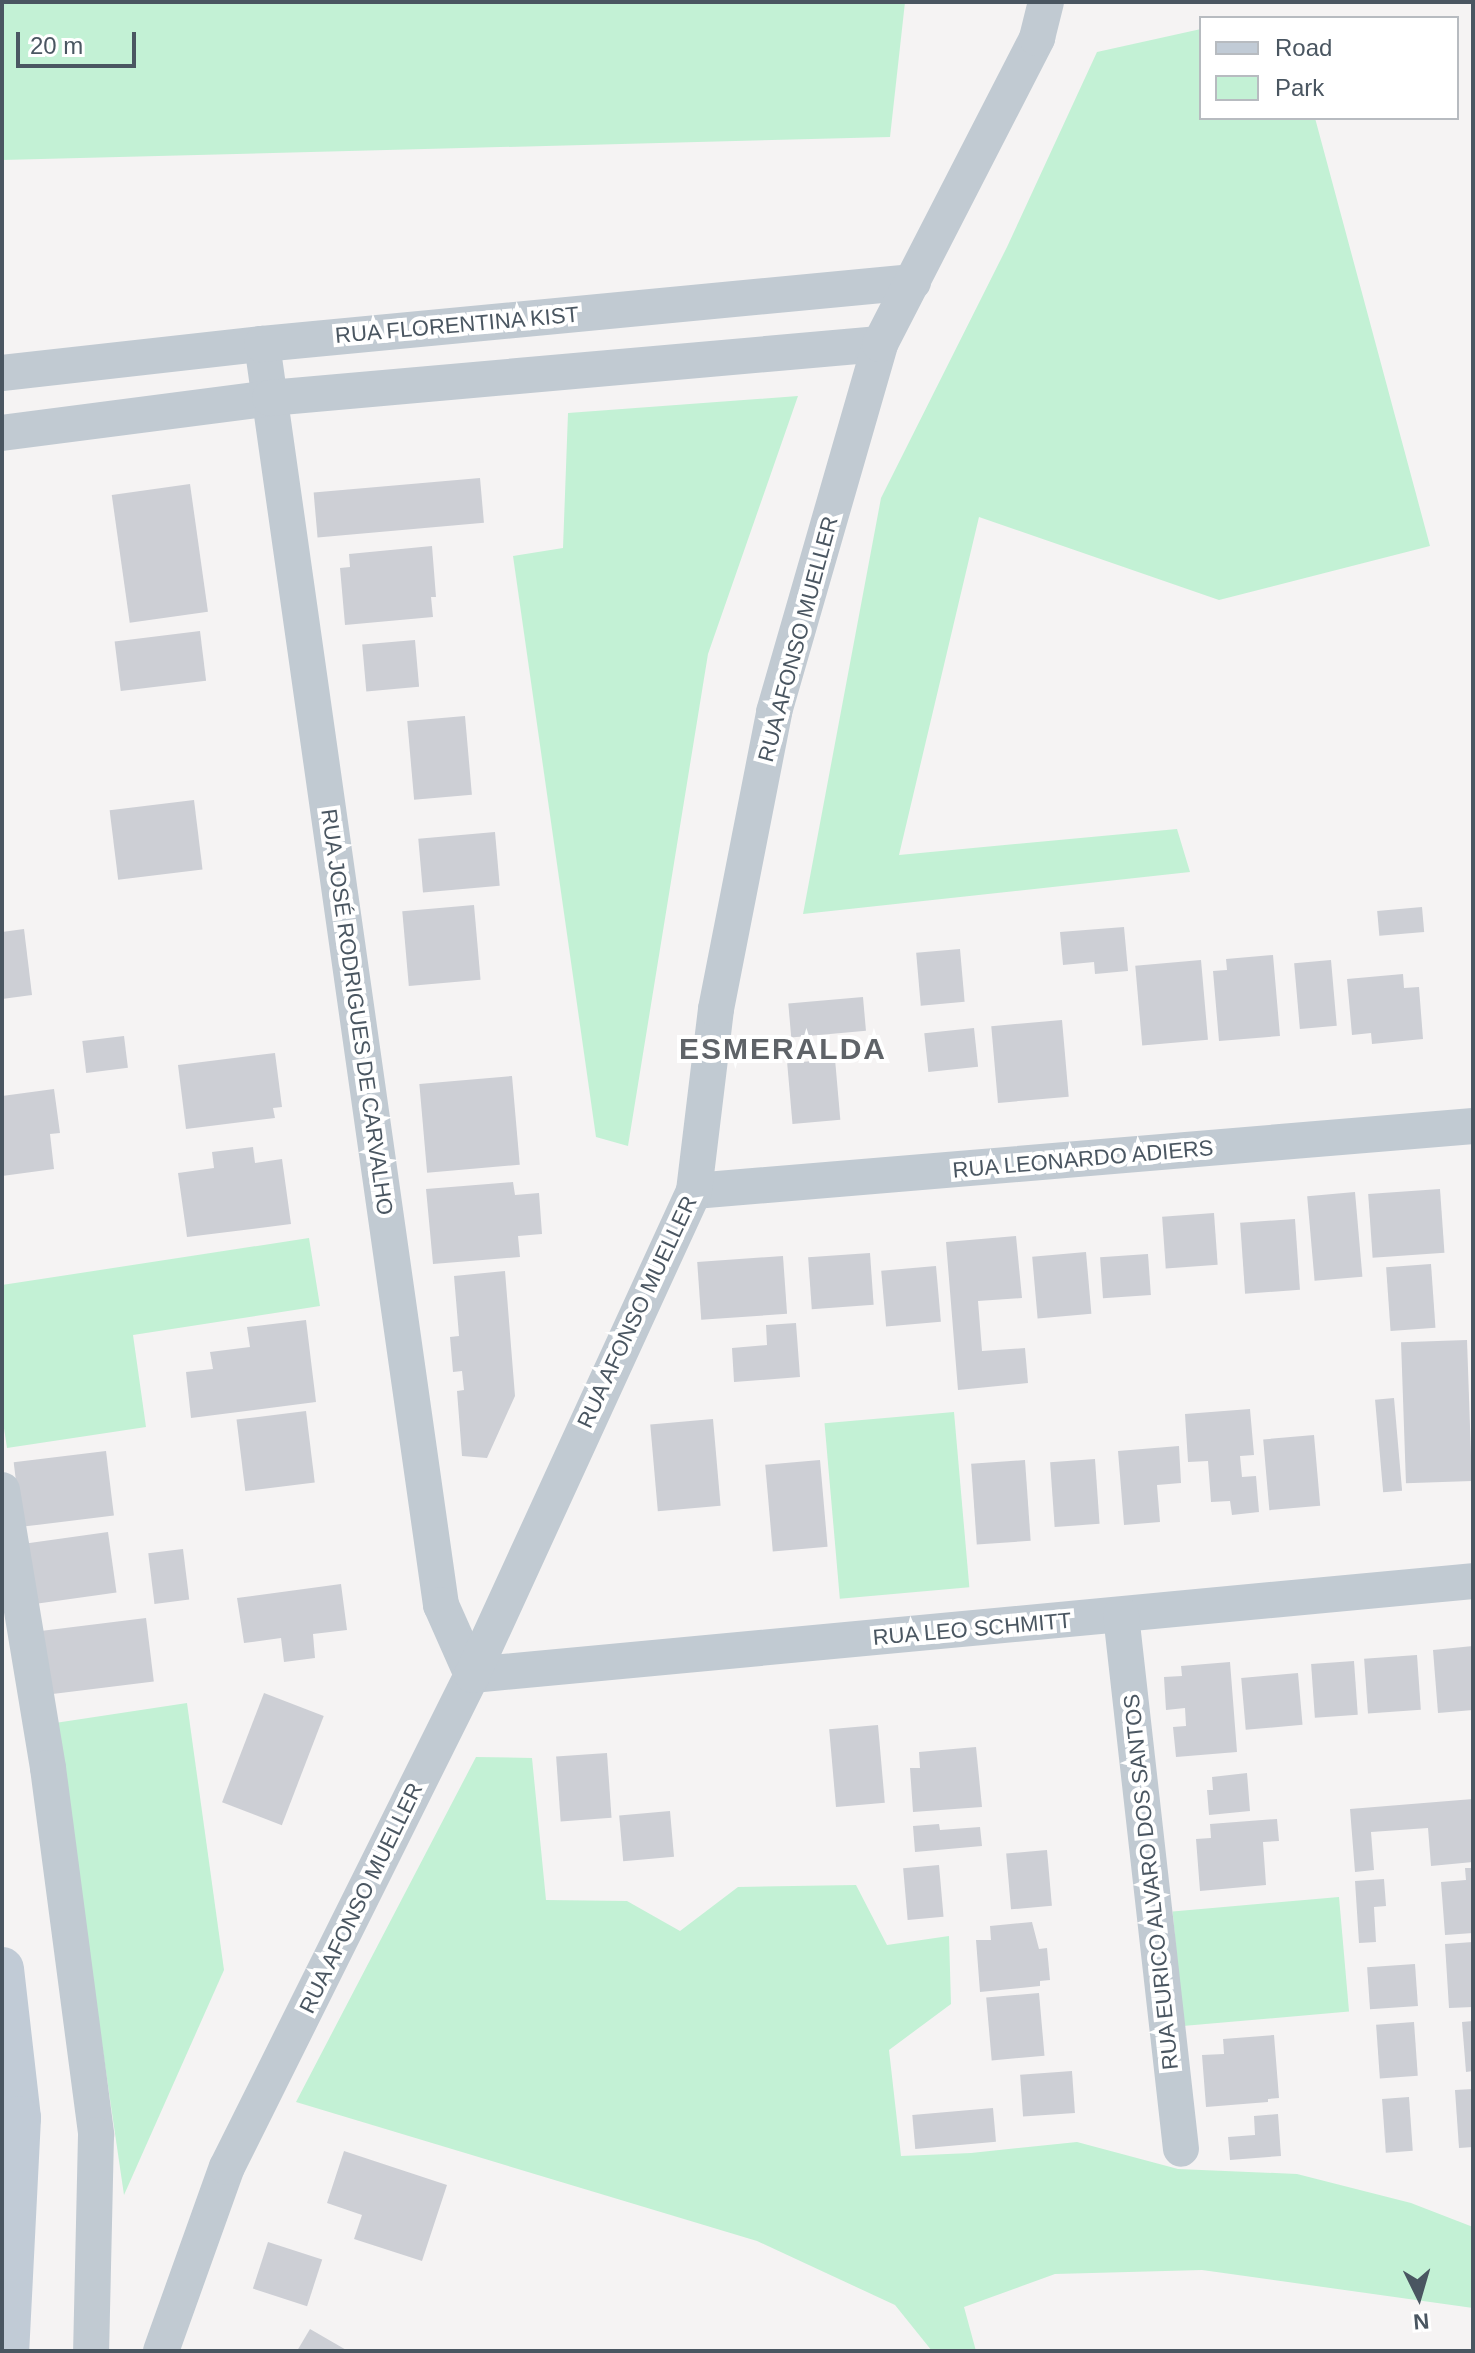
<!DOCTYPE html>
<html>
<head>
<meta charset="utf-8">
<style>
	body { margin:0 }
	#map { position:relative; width:1475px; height:2353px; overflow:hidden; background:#f5f3f3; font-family:Arial,sans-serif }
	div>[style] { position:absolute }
	.green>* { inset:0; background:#c3f1d5; transform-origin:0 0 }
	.building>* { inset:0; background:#cdcfd5; transform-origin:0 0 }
	.street>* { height:36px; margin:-18px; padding:0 18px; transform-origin:18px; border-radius:18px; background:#c1cad2 }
	.secondary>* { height:44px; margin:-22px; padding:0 22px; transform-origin:22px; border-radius:22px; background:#c1cbd6 }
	span { translate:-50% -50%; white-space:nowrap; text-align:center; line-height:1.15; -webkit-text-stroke:8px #fff; paint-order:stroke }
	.street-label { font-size:22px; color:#4a5661 }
	.district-label { font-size:30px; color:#5f6368; font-weight:700; letter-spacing:2px }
	.frame { position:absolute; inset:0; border:4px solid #4a5661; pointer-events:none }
	.legend { position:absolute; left:1199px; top:16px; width:260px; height:104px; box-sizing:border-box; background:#fff; border:2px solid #b7bbc0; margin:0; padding:10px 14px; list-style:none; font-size:24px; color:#4a5661 }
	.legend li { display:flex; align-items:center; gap:16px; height:40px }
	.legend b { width:40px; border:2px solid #b7bbc0 }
	.north { position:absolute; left:1379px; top:2257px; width:80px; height:80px; -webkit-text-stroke:6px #fff; paint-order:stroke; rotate:175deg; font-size:22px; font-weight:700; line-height:32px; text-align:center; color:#4a5661 }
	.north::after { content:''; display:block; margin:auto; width:28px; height:36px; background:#4a5661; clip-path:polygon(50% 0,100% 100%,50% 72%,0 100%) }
	.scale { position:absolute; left:16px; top:32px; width:120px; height:36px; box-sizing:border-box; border:4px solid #4a5661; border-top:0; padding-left:10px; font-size:24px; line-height:28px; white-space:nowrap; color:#4a5661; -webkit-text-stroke:6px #fff; paint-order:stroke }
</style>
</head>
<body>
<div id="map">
	<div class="green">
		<div style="clip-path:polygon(2px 2px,905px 2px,890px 137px,2px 160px)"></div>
		<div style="clip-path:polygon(1201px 29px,1201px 118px,1315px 118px,1430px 546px,1219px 600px,979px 517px,899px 855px,1177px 829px,1190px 872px,803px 914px,881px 498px,1007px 247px,1097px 52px)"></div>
		<div style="clip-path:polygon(798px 396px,708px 654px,628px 1146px,596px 1137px,513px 556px,563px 548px,568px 413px)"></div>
		<div style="clip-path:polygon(309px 1238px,320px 1306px,133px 1335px,146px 1427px,7px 1448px,2px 1415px,2px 1285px)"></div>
		<div style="left:954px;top:1412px;width:176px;height:130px;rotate:85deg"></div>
		<div style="clip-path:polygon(187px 1703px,224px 1970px,124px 2195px,55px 1723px)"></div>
		<div style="clip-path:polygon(476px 1757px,532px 1758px,546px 1900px,627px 1901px,680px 1931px,738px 1887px,856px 1885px,887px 1945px,949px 1936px,951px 2004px,889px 2050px,901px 2156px,971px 2153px,1077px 2142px,1178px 2169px,1297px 2174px,1411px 2203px,1473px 2227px,1473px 2308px,1202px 2270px,1055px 2274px,964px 2307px,976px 2351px,932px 2351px,895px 2305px,757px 2241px,296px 2102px)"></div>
		<div style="left:1339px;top:1897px;width:115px;height:167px;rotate:85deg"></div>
	</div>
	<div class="building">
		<div style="left:480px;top:478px;width:45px;height:167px;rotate:85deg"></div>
		<div style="left:190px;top:484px;width:129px;height:79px;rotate:82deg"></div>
		<div style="clip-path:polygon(432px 546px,436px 597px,431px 597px,433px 617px,345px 625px,340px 568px,350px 567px,349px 554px)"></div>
		<div style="left:200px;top:631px;width:50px;height:86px;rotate:83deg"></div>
		<div style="left:415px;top:640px;width:47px;height:53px;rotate:85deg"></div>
		<div style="left:465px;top:716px;width:79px;height:58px;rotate:85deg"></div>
		<div style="left:194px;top:800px;width:70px;height:85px;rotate:83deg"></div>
		<div style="left:495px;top:832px;width:54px;height:77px;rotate:85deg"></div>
		<div style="left:474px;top:905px;width:75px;height:72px;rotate:85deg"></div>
		<div style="left:1422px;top:907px;width:25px;height:45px;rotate:85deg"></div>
		<div style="clip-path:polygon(1124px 927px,1128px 971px,1095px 974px,1094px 962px,1063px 965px,1060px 932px)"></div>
		<div style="clip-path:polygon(24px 929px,32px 995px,2px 999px,2px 932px)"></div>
		<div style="left:960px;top:949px;width:53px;height:44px;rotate:85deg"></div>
		<div style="clip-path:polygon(1273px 955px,1280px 1036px,1219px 1041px,1213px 971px,1227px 970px,1226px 959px)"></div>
		<div style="left:1201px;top:960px;width:80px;height:66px;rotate:85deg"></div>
		<div style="left:1331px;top:960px;width:66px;height:37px;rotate:85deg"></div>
		<div style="clip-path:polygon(1403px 974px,1404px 988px,1419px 987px,1423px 1039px,1372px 1044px,1371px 1033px,1352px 1035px,1347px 979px)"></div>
		<div style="left:863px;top:997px;width:34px;height:75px;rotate:85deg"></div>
		<div style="left:1062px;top:1020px;width:77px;height:71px;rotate:85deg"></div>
		<div style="left:974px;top:1028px;width:39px;height:50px;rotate:84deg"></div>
		<div style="left:124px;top:1036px;width:32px;height:42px;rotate:83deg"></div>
		<div style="clip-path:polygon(275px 1053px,282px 1107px,273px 1108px,275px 1118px,186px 1129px,178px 1065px)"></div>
		<div style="left:835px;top:1059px;width:61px;height:48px;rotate:85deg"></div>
		<div style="left:512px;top:1076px;width:89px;height:93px;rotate:85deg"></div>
		<div style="clip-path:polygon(54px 1089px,60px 1133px,50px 1134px,54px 1169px,2px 1176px,2px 1096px)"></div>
		<div style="clip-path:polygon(253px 1147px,255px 1163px,282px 1159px,291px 1224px,187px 1237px,178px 1173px,214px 1168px,212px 1152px)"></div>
		<div style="clip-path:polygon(513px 1182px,515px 1195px,539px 1193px,542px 1234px,518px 1236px,520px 1257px,433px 1264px,426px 1189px)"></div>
		<div style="left:1440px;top:1189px;width:64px;height:72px;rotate:86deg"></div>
		<div style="left:1355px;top:1192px;width:85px;height:48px;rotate:85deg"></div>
		<div style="left:1214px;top:1213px;width:52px;height:52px;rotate:86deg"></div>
		<div style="left:1295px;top:1219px;width:71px;height:55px;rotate:86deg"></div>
		<div style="clip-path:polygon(1016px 1236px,1022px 1298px,978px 1301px,982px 1351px,1025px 1348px,1028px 1383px,958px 1390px,946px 1242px)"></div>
		<div style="left:1086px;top:1252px;width:62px;height:54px;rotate:85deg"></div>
		<div style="left:870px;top:1253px;width:52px;height:62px;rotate:86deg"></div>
		<div style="left:1148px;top:1254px;width:41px;height:48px;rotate:86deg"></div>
		<div style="left:783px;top:1256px;width:58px;height:86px;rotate:86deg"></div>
		<div style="left:1431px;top:1264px;width:64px;height:45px;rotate:86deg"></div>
		<div style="left:936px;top:1266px;width:56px;height:55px;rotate:85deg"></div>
		<div style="clip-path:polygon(505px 1271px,515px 1396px,487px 1458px,462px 1456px,457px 1391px,464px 1390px,462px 1371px,453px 1372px,450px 1337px,459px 1336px,454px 1276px)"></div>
		<div style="clip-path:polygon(306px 1320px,316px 1402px,191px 1418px,186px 1372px,213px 1369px,210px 1352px,250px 1347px,247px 1327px)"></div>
		<div style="clip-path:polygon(796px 1323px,800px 1377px,734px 1382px,732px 1348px,767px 1345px,766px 1325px)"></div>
		<div style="left:1467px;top:1340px;width:141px;height:66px;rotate:88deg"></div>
		<div style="left:1394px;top:1398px;width:93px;height:19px;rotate:85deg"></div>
		<div style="clip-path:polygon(1250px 1409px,1254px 1455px,1240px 1456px,1242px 1477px,1256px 1476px,1259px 1512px,1232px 1515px,1230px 1501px,1211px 1502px,1208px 1461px,1188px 1462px,1185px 1414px)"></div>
		<div style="left:306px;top:1411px;width:72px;height:70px;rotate:83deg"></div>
		<div style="left:713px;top:1419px;width:87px;height:63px;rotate:85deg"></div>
		<div style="left:1314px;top:1435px;width:71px;height:51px;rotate:85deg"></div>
		<div style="clip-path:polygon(1179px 1446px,1181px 1483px,1157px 1485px,1160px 1522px,1124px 1525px,1118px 1451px)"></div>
		<div style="left:106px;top:1451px;width:65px;height:93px;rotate:83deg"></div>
		<div style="left:1095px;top:1459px;width:65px;height:45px;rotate:86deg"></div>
		<div style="left:820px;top:1460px;width:87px;height:55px;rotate:85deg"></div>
		<div style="left:1025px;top:1460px;width:81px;height:54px;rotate:86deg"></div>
		<div style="left:108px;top:1532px;width:61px;height:81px;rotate:82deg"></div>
		<div style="left:183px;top:1549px;width:51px;height:35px;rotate:83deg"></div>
		<div style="clip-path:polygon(341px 1584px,347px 1630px,313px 1634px,315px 1658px,284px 1662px,281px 1638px,244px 1643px,237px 1598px)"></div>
		<div style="left:146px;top:1618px;width:64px;height:104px;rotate:83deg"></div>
		<div style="clip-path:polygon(1473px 1646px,1473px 1710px,1438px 1713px,1433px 1650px)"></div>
		<div style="left:1417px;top:1655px;width:55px;height:53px;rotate:86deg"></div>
		<div style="left:1354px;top:1661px;width:54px;height:43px;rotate:86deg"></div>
		<div style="clip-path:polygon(1230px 1662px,1237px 1752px,1176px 1757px,1173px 1727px,1186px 1726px,1185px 1708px,1166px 1710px,1164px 1677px,1182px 1676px,1181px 1666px)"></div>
		<div style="left:1298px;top:1673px;width:52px;height:57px;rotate:85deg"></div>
		<div style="left:264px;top:1693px;width:64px;height:117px;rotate:21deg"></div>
		<div style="left:878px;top:1725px;width:78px;height:49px;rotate:85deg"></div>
		<div style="clip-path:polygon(976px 1747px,982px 1807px,913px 1812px,910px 1768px,920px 1768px,919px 1752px)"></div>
		<div style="left:607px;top:1753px;width:65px;height:51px;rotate:86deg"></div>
		<div style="clip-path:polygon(1247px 1773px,1250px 1811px,1209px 1815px,1207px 1790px,1213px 1790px,1212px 1777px)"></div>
		<div style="clip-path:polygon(1473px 1799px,1473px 1862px,1431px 1866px,1428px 1828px,1371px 1832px,1374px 1870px,1355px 1872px,1350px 1809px)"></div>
		<div style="left:670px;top:1811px;width:46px;height:51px;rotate:85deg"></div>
		<div style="clip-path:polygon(1277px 1819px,1279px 1841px,1263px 1842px,1266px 1885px,1200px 1891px,1196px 1839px,1211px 1838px,1210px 1824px)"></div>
		<div style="clip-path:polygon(939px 1824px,940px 1830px,980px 1827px,982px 1846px,915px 1852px,913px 1826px)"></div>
		<div style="left:1047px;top:1850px;width:56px;height:41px;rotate:85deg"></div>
		<div style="left:939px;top:1865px;width:52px;height:36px;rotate:85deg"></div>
		<div style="clip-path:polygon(1465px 1868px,1473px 1868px,1473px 1933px,1445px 1935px,1441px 1882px,1466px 1880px)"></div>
		<div style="clip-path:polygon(1384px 1879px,1386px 1906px,1374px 1907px,1376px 1942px,1359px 1943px,1355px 1881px)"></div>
		<div style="clip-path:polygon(1032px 1922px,1039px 1949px,1047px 1948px,1050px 1980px,1040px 1981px,1040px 1986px,980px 1992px,976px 1940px,991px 1940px,990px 1926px)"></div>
		<div style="clip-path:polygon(1473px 1942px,1473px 2007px,1449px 2008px,1445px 1944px)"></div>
		<div style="left:1415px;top:1964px;width:42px;height:48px;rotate:86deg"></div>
		<div style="left:1039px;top:1993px;width:63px;height:53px;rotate:85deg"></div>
		<div style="clip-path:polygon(1473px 2021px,1473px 2071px,1466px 2072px,1462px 2022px)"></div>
		<div style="left:1414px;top:2022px;width:54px;height:38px;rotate:86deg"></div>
		<div style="clip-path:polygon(1274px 2035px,1279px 2098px,1268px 2099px,1268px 2102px,1206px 2107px,1202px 2055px,1224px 2054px,1223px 2039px)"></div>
		<div style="left:1072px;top:2071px;width:42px;height:52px;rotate:86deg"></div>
		<div style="clip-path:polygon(1473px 2089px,1473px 2147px,1459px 2148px,1455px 2090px)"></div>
		<div style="left:1409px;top:2097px;width:54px;height:27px;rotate:86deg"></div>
		<div style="left:993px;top:2108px;width:34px;height:81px;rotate:85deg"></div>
		<div style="clip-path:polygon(1278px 2114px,1281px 2156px,1230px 2160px,1228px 2137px,1255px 2135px,1254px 2116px)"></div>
		<div style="clip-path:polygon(344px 2151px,447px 2185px,422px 2261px,354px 2239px,362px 2215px,327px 2203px)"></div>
		<div style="left:268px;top:2242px;width:57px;height:49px;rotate:18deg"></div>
		<div style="clip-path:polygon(310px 2329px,348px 2351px,297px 2351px)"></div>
	</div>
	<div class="street">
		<div style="left:262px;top:344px;width:1274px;rotate:81.92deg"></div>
		<div style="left:441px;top:1605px;width:77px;rotate:66.1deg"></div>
		<div style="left:472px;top:1675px;width:1005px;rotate:-5.36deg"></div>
		<div style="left:2px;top:373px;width:262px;rotate:-6.4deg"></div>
		<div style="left:262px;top:344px;width:654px;rotate:-5.44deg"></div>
		<div style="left:2px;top:433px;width:270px;rotate:-7.4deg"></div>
		<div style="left:270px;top:398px;width:612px;rotate:-5.06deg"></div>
		<div style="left:694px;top:1191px;width:782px;rotate:-4.77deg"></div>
		<div style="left:2px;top:1490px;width:282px;rotate:80.6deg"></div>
		<div style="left:48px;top:1768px;width:370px;rotate:82.5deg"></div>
		<div style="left:96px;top:2135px;width:216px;rotate:91.3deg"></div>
		<div style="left:1121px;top:1615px;width:537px;rotate:83.59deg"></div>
		<div style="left:161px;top:2351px;width:195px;rotate:-70.3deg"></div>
		<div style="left:227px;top:2167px;width:550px;rotate:-63.53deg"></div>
		<div style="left:472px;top:1675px;width:532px;rotate:-65.36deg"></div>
		<div style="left:694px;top:1191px;width:183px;rotate:-83.1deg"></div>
		<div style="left:716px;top:1009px;width:303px;rotate:-78.9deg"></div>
		<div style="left:774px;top:712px;width:383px;rotate:-73.9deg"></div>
		<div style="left:880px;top:344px;width:344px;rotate:-62.8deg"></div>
		<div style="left:1037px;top:38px;width:37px;rotate:-76deg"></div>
	</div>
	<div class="secondary">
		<div style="left:2px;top:1969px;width:150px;rotate:83.5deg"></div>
		<div style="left:19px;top:2118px;width:233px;rotate:92.9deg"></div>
	</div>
	<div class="street-label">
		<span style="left:457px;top:325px;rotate:-5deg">RUA FLORENTINA KIST</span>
		<span style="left:798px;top:639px;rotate:-75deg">RUA AFONSO MUELLER</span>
		<span style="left:357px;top:1012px;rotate:82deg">RUA JOSÉ RODRIGUES DE CARVALHO</span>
		<span style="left:1083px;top:1159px;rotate:-5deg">RUA LEONARDO ADIERS</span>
		<span style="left:637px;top:1312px;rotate:-65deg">RUA AFONSO MUELLER</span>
		<span style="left:972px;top:1629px;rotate:-5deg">RUA LEO SCHMITT</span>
		<span style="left:1151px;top:1882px;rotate:-96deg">RUA EURICO ALVARO DOS SANTOS</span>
		<span style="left:361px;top:1898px;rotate:-64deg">RUA AFONSO MUELLER</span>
	</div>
	<div class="district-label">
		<span style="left:783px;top:1049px">ESMERALDA</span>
	</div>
	<div class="frame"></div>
	<ul class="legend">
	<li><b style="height:10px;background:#c1cbd6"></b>Road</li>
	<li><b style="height:22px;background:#c3f1d5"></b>Park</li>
	</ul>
	<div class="north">N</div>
	<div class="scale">20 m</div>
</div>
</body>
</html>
